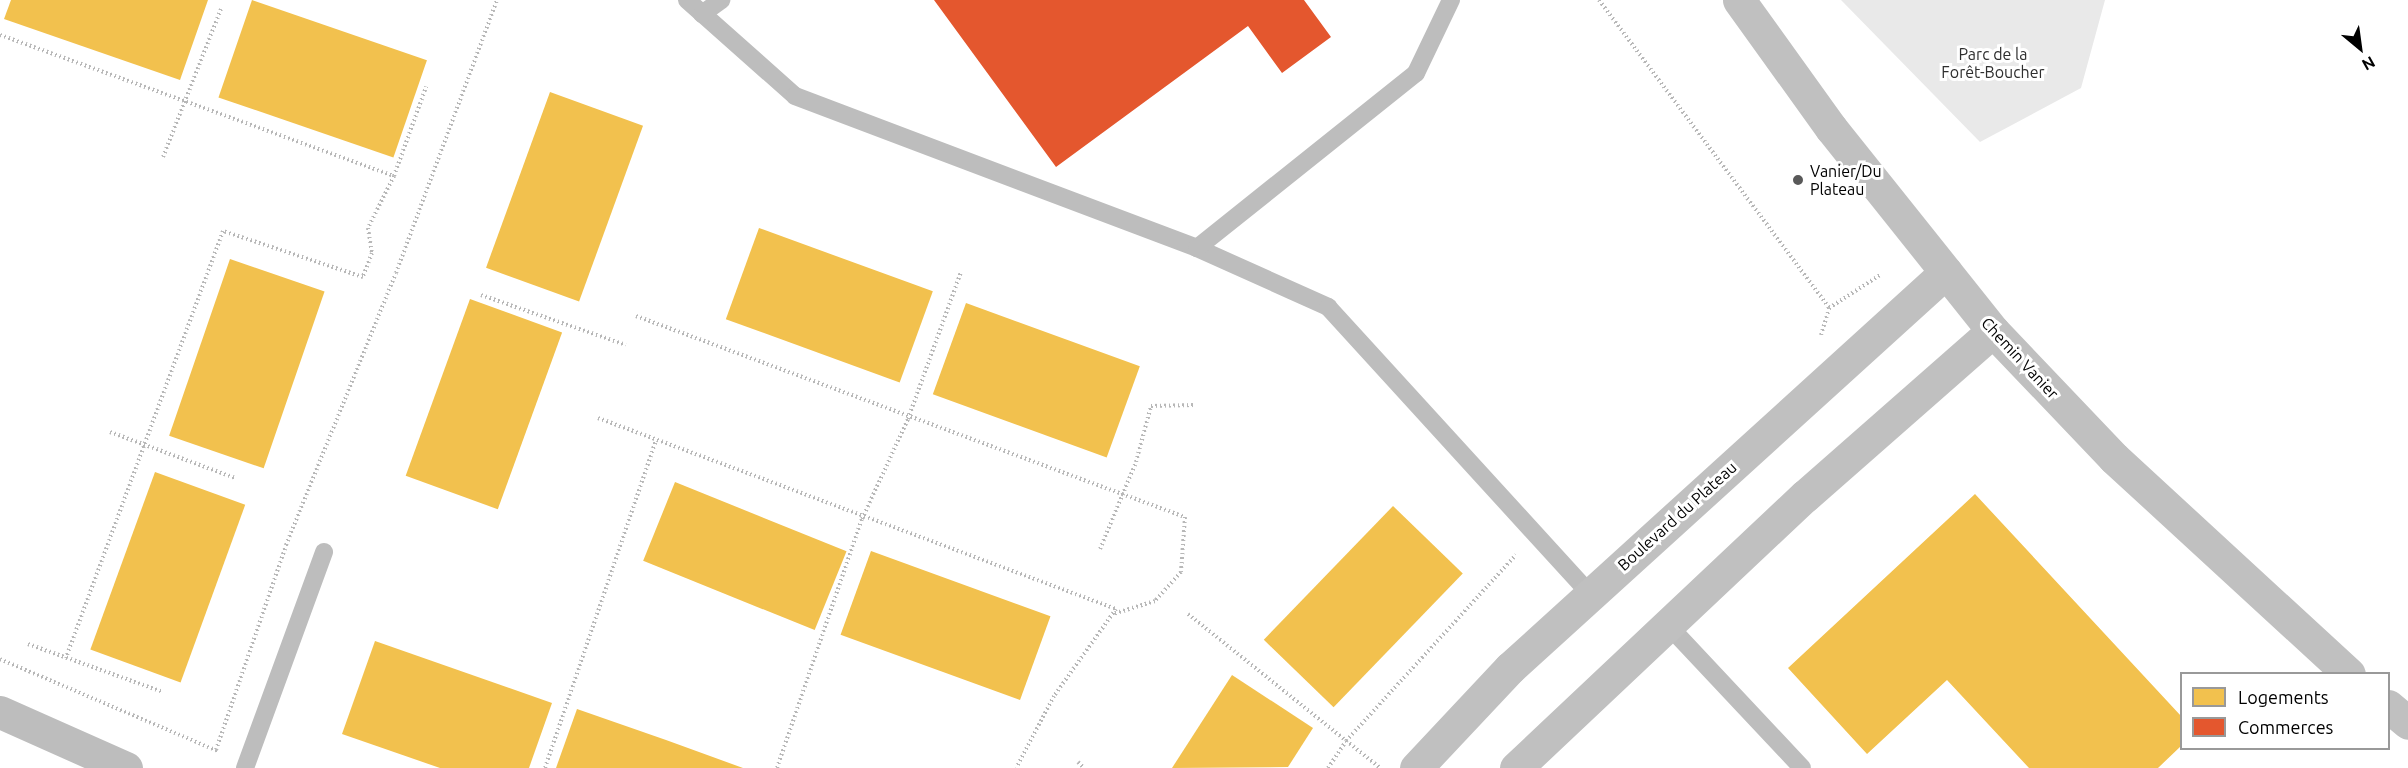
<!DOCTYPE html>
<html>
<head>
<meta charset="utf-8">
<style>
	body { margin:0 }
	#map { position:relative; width:2408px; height:768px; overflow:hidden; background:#fff; font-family:Ubuntu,sans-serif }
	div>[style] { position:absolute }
	.green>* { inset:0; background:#e9e9e9 }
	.homes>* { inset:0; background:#f2c14e; transform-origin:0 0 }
	.shops>* { inset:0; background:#e4572e }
	.path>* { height:4px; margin-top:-2px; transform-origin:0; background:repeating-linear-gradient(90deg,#b8b8b8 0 1.5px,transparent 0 4.5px) }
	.lane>* { height:18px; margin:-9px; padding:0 9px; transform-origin:9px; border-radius:9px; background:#bdbdbd }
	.street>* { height:33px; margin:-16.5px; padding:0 16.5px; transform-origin:16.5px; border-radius:16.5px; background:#bdbdbd }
	.secondary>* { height:33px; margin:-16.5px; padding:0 16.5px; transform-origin:16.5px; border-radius:16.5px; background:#c0c0c0 }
	.dots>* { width:16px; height:16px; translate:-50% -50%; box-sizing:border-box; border:3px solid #fff; border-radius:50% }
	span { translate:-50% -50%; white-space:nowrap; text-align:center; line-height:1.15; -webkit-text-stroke:6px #fff; paint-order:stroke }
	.park-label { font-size:16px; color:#2e2e2e }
	.poi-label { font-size:16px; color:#000 }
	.left { translate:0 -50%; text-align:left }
	.street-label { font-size:16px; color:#000 }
	.legend { position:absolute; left:2180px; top:672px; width:210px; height:78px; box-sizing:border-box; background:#fff; border:2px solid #999; margin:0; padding:8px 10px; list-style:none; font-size:18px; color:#000 }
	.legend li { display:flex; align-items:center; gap:12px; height:30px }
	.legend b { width:30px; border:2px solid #999 }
	.north { position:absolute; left:2330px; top:18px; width:60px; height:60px; -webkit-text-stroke:4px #fff; paint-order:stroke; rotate:151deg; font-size:16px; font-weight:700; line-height:24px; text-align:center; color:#000 }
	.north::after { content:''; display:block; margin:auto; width:21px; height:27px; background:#000; clip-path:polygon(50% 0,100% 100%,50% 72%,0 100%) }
</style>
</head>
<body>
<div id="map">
	<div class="green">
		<div style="clip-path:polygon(1841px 0,2105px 0,2081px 88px,1980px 142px)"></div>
	</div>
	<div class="homes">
		<div style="clip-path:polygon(11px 0,208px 0,180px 80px,4px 19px)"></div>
		<div style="left:252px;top:0;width:185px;height:103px;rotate:19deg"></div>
		<div style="left:550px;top:92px;width:99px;height:187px;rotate:20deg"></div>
		<div style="left:759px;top:228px;width:185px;height:97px;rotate:20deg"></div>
		<div style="left:230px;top:259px;width:100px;height:187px;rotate:19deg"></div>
		<div style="left:470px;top:299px;width:98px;height:188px;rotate:20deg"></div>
		<div style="left:966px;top:303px;width:185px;height:97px;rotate:20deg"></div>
		<div style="left:155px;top:472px;width:96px;height:189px;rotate:20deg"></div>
		<div style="left:675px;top:482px;width:185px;height:85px;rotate:22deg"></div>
		<div style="clip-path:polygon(1975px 494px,2181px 716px,2181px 746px,2158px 768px,2029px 768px,1947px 680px,1867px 754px,1788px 668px)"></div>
		<div style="left:1393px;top:506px;width:97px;height:186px;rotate:44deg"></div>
		<div style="left:871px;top:551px;width:191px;height:89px;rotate:20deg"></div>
		<div style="clip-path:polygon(375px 641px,552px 703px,529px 768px,440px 768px,342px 734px)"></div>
		<div style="clip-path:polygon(1232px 675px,1313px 728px,1288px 767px,1172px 768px)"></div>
		<div style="clip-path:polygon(577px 709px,666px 740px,743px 768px,556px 768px)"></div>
	</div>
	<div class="shops">
		<div style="clip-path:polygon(934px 0,1304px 0,1331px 37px,1282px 73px,1248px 26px,1056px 167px)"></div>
	</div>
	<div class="path">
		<div style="left:1599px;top:0;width:384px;rotate:53.2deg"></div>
		<div style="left:0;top:35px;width:418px;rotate:19.7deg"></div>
		<div style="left:394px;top:176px;width:58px;rotate:116.6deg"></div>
		<div style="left:368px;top:228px;width:25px;rotate:81deg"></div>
		<div style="left:372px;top:253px;width:26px;rotate:111deg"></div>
		<div style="left:363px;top:277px;width:147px;rotate:-161.8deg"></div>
		<div style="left:223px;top:231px;width:455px;rotate:110.2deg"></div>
		<div style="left:163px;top:157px;width:159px;rotate:-68.6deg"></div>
		<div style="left:394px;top:176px;width:95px;rotate:-70.2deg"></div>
		<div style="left:481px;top:295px;width:153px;rotate:19deg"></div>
		<div style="left:636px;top:316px;width:585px;rotate:20.11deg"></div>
		<div style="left:1185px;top:517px;width:55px;rotate:94.2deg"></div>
		<div style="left:1181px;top:572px;width:39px;rotate:132deg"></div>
		<div style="left:1155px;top:601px;width:44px;rotate:162.8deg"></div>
		<div style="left:1821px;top:335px;width:28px;rotate:-73deg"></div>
		<div style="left:1829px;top:308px;width:61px;rotate:-32.9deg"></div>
		<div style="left:598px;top:418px;width:552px;rotate:20.24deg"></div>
		<div style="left:1116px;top:609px;width:107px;rotate:125.5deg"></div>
		<div style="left:1054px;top:696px;width:81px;rotate:117.8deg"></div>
		<div style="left:110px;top:432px;width:133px;rotate:20.2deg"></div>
		<div style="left:1100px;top:549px;width:94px;rotate:-67.5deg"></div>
		<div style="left:1136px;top:462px;width:58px;rotate:-75deg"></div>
		<div style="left:1151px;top:406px;width:43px;rotate:-1.3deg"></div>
		<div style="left:1188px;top:614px;width:245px;rotate:38.7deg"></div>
		<div style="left:28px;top:644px;width:143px;rotate:19.6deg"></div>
		<div style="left:0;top:659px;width:237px;rotate:22.9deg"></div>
		<div style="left:216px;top:750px;width:217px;rotate:-71.1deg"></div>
		<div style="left:286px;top:545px;width:293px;rotate:-68deg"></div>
		<div style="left:396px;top:273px;width:291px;rotate:-69.7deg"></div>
		<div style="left:1078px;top:762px;width:8px;rotate:45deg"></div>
		<div style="left:545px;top:768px;width:346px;rotate:-71.3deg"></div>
		<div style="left:777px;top:768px;width:263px;rotate:-71.2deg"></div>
		<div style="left:862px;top:519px;width:110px;rotate:-65.3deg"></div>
		<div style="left:908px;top:419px;width:156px;rotate:-70.2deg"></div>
		<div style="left:1328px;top:768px;width:32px;rotate:-56deg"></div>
		<div style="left:1346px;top:741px;width:252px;rotate:-47.6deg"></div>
	</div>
	<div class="lane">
		<div style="left:687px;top:0;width:144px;rotate:41.6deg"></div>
		<div style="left:795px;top:96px;width:430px;rotate:20.7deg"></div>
		<div style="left:1197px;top:248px;width:144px;rotate:24.2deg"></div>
		<div style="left:1328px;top:307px;width:389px;rotate:47.6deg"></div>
		<div style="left:702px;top:14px;width:24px;rotate:-36deg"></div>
		<div style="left:1197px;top:248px;width:280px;rotate:-38.6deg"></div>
		<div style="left:1416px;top:73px;width:81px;rotate:-64.4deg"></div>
		<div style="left:1667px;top:624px;width:197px;rotate:46.8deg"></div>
		<div style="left:245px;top:768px;width:230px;rotate:-69.9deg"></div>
	</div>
	<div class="street">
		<div style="left:0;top:712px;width:138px;rotate:24deg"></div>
	</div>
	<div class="secondary">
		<div style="left:1739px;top:0;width:158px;rotate:54.3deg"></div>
		<div style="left:1831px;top:128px;width:260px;rotate:51.4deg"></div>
		<div style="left:1993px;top:331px;width:175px;rotate:46.4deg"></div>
		<div style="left:2114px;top:458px;width:319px;rotate:42.6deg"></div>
		<div style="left:2388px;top:706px;width:26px;rotate:40deg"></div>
		<div style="left:1416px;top:768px;width:137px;rotate:-46.8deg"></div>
		<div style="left:1510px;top:668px;width:589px;rotate:-42.25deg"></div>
		<div style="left:1516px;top:768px;width:397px;rotate:-43.3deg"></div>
		<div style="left:1805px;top:496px;width:250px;rotate:-41.3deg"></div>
	</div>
	<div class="dots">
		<div style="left:1798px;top:180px;background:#595959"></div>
	</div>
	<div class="park-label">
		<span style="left:1993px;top:63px">Parc de la<br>Forêt-Boucher</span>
	</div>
	<div class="poi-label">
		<span class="left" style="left:1810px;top:180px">Vanier/Du<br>Plateau</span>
	</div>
	<div class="street-label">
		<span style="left:2020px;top:358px;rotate:47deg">Chemin Vanier</span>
		<span style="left:1677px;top:516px;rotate:-42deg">Boulevard du Plateau</span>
	</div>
	<ul class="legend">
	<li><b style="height:16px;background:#f2c14e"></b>Logements</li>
	<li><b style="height:16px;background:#e4572e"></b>Commerces</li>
	</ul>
	<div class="north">N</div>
</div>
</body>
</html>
